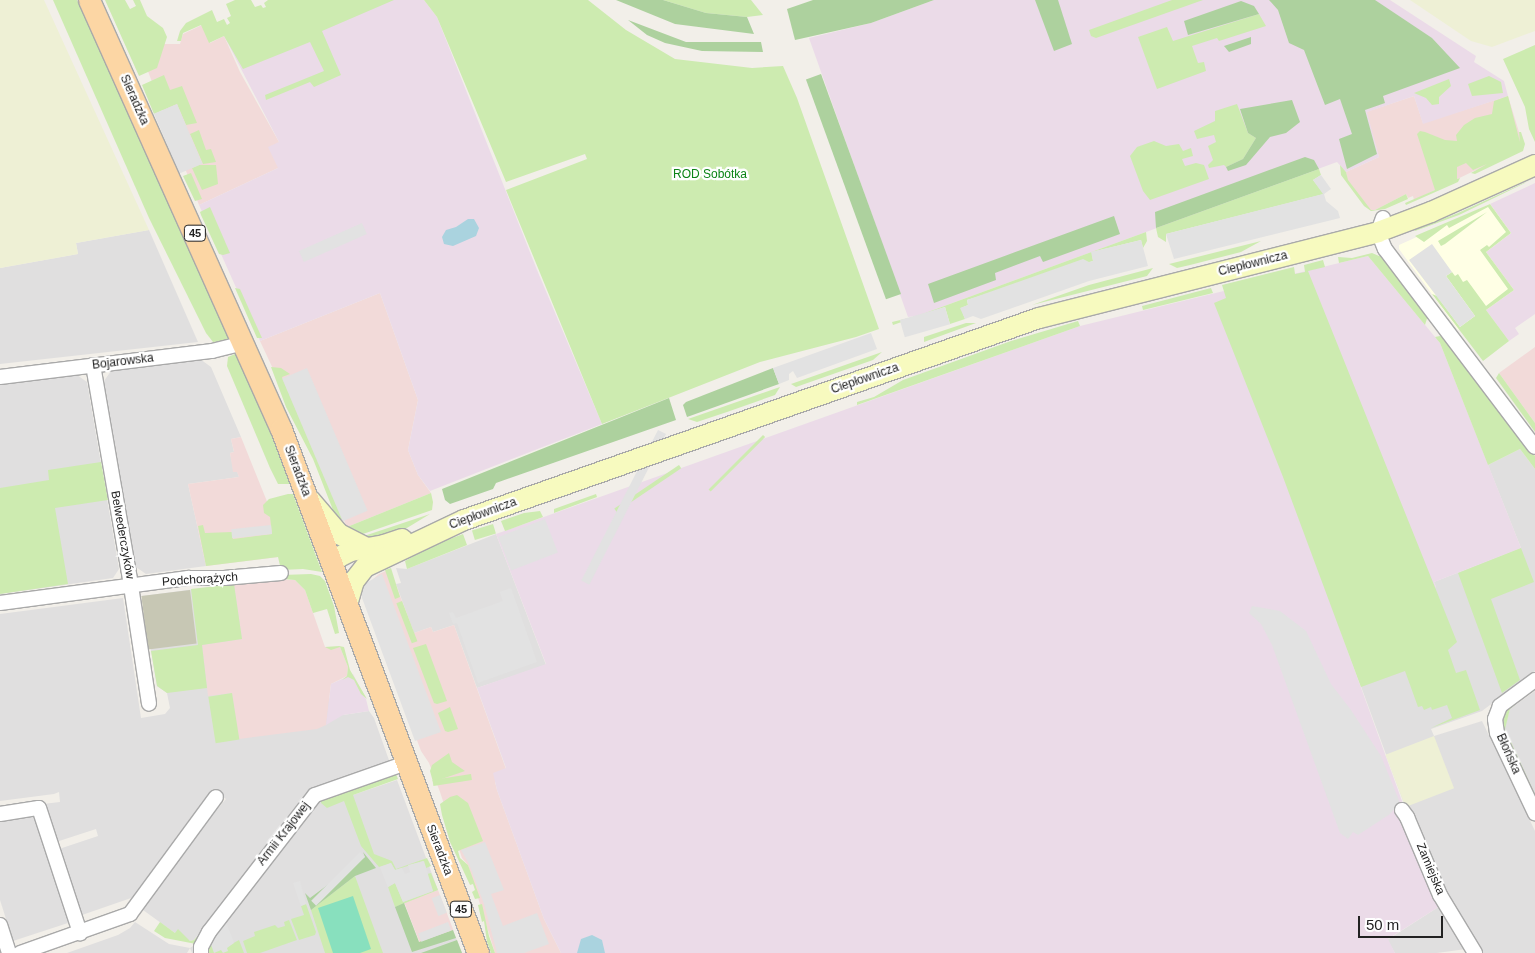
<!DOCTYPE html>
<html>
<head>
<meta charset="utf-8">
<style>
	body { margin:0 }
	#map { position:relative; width:1535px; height:953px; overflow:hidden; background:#f2efe9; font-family:Arial,sans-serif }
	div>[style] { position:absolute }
	.residential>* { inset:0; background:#e0dfdf }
	.commercial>* { inset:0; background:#f2dad9; transform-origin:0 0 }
	.industrial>* { inset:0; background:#ebdbe8 }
	.education>* { inset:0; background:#ffffe5 }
	.construction>* { inset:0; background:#c7c7b4; transform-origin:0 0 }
	.farmland>* { inset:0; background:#eef0d5; transform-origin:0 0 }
	.grass>* { inset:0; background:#cdebb0; transform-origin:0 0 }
	.forest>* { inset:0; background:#add19e; transform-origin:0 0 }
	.pitch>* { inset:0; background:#88e0be }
	.parking>* { inset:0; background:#e2e2e2; transform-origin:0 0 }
	.water>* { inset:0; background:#aad3df }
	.roads { filter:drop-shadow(1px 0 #a9a9a9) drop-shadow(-1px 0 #a9a9a9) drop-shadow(0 1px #a9a9a9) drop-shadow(0 -1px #a9a9a9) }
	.street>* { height:14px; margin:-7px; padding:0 7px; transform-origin:7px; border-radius:7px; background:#fff }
	.secondary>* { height:20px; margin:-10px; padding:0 10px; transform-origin:10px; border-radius:10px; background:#f7fabf }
	.primary>* { height:21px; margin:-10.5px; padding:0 10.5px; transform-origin:10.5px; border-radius:10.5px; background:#fcd6a4 }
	span { translate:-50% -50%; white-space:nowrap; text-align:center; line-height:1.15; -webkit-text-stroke:4.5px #fff; paint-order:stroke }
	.shield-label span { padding:1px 4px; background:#fff; border:1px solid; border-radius:4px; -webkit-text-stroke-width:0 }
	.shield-label { font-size:11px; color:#222; font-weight:700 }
	.street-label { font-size:12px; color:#222 }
	.park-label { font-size:12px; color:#0c8416 }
	.scale { position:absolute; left:1358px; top:916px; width:85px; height:22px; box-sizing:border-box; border:2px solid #222; border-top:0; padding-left:6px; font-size:15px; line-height:18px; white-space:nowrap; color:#222; -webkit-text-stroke:4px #fff; paint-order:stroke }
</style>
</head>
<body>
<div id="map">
	<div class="residential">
		<div style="clip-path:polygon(149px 230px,198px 342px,0 364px,0 268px,78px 254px,76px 243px)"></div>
		<div style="clip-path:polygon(200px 359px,211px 367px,241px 437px,231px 439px,234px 452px,230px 453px,234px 472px,237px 471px,239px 477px,188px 484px,206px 566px,146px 574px,136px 567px,104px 381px,111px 371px)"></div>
		<div style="clip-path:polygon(77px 375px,87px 382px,119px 569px,113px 578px,0 594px,0 385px)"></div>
		<div style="clip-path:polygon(1520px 449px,1535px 469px,1535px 671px,1482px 711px,1431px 729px,1434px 736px,1482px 721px,1535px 831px,1535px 953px,1480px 953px,1448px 897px,1409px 805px,1405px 806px,1338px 624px,1436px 587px,1434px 582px,1521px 548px,1488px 465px)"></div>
		<div style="clip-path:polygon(496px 534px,546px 665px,477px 688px,454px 625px,433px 632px,431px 627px,414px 633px,396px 584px,401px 583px,396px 568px,407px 569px)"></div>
		<div style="clip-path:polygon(234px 584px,343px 715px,369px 711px,374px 718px,390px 763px,310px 789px,194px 940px,190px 941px,175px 933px,143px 910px,205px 823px,226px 799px,213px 789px,134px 897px,82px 915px,59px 849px,98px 836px,96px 829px,56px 842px,43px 804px,60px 802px,59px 792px,54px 794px,0 801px,0 614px,123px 598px,141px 718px,165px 714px,170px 708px,167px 693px,157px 686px,142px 596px)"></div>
		<div style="clip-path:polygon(1535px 691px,1535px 794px,1504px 729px,1510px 709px)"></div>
		<div style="clip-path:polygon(397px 780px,438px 890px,404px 904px,419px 942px,453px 930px,462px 953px,192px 953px,190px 948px,187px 953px,67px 953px,118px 935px,130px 928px,135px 922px,169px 944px,190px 948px,196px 944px,302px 816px,321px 801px,351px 790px,353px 795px)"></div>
		<div style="clip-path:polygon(35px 813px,71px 922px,13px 941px,0 900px,0 819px)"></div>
		<div style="clip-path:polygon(1440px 906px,1466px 949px,1437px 953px,1395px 953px,1387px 940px)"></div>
	</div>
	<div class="commercial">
		<div style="clip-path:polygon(202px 25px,210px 43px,224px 36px,240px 72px,279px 142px,278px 168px,199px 205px,141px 53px,161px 44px,180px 44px,183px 34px)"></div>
		<div style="clip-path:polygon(1414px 96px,1423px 123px,1508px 96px,1522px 142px,1513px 146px,1511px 153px,1414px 200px,1413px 196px,1408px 198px,1406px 194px,1375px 210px,1370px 210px,1347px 180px,1346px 172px,1379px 157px,1366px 112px)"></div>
		<div style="clip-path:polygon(380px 293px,418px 400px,408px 450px,418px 475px,431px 493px,347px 527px,260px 341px)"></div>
		<div style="clip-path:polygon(1535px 347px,1535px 423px,1499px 373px)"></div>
		<div style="clip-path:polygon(241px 437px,285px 546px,278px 557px,206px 566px,188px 484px,239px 477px,237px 472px,233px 472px,230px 453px,234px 452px,231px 439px)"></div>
		<div style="clip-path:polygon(390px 569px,414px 633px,431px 627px,433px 632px,454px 625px,506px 769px,495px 782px,497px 790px,544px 919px,561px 953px,495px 953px,468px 865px,462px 858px,440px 792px,429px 763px,421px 751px,364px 598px,364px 587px,379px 574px)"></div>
		<div style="clip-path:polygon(268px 579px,295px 580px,305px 590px,325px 647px,340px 647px,348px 667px,347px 676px,331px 684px,326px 725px,317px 729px,239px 739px,232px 693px,208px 696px,202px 645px,242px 639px,234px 584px)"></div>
		<div style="left:438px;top:890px;width:43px;height:36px;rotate:69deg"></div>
	</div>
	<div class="industrial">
		<div style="clip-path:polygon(306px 0,424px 0,437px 17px,537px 270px,602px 424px,430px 491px,418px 475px,408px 450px,418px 400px,380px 293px,260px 341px,199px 205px,278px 168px,268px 147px,279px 142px,224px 36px)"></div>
		<div style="clip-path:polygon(934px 0,1390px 0,1476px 56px,1474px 62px,1504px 81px,1508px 96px,1423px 124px,1414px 96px,1367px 112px,1379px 157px,1346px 172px,1337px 162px,917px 316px,908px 317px,809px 38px,871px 23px)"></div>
		<div style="clip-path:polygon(1535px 183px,1535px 314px,1515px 328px,1519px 334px,1509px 341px,1486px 310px,1486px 252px,1511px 233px,1490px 204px)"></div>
		<div style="clip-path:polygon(1368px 256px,1440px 343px,1521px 548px,1434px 582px,1436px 587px,1338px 624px,1440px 906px,1388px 939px,1395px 953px,561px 953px,544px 919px,497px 790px,493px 773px,506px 768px,477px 688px,546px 664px,496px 534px,1080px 326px)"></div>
		<div style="clip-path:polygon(353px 674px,366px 699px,369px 711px,343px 715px,326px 725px,331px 684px)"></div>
	</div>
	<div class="education">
		<div style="clip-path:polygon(1490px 204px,1511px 233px,1486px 252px,1514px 290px,1458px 330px,1399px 249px,1399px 245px)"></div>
	</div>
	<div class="construction">
		<div style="left:190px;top:590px;width:54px;height:49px;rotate:83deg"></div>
	</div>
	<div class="farmland">
		<div style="clip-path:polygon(0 0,44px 0,149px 230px,76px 243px,78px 254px,0 268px)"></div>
		<div style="clip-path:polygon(1410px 0,1535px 0,1535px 31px,1492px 47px,1471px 41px)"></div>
		<div style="left:1434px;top:736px;width:56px;height:52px;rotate:69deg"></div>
	</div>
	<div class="grass">
		<div style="clip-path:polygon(53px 0,77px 0,231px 339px,228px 341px,213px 342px,206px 333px,149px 218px)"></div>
		<div style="clip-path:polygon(105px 0,125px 0,130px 9px,136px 6px,133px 0,140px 0,147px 16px,163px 28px,167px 37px,157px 68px,139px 76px)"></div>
		<div style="clip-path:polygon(235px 0,251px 0,255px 7px,261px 5px,263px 8px,266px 7px,264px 3px,268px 0,394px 0,322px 31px,341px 75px,314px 87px,310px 82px,266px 100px,265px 95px,324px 71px,310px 42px,243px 69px,224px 36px,209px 43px,201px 25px,183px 33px,181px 41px,177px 41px,180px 31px,186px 23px,212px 10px,217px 22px,224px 19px,227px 25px,230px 23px,227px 18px,231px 16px,226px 4px)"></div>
		<div style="clip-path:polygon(424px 0,588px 0,626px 30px,675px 59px,752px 68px,783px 66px,797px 98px,879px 329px,856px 337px,760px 362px,602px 424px,506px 190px,587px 159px,585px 154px,506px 182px,437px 17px)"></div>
		<div style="clip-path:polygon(663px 0,751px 0,763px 15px,747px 17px,706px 13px)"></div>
		<div style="clip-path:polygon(1172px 0,1203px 0,1096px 38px,1091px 36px,1089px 30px)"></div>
		<div style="clip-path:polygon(1259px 14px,1266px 26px,1219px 41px,1217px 38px,1192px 46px,1198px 63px,1204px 62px,1206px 71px,1157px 89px,1138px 37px,1167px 27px,1173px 41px)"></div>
		<div style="clip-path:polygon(1535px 45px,1535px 142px,1529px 129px,1525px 107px,1503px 59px)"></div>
		<div style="clip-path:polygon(164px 75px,170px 90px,182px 86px,197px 123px,186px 125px,177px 104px,154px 114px,142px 85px)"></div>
		<div style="clip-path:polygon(1489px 76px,1501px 82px,1503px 93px,1472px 96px,1468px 84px)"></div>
		<div style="clip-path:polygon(1449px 79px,1451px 86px,1439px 97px,1439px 104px,1432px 105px,1426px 98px,1414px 93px)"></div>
		<div style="clip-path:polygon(1508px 96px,1520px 142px,1519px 132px,1521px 132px,1525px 144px,1523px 151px,1475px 174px,1471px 173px,1487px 164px,1473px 170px,1466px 163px,1457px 167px,1457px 179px,1460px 178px,1458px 182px,1406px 205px,1405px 203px,1435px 190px,1417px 134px,1420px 131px,1425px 132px,1445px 140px,1457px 141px,1456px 135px,1464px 125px,1475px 118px,1492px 114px,1494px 101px)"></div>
		<div style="clip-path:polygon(1237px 104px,1248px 133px,1256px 138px,1243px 159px,1226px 167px,1224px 165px,1209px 168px,1208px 165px,1213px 160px,1208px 146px,1216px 142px,1214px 135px,1197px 139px,1194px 131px,1215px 121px,1215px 111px)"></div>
		<div style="clip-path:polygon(199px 130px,206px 150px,211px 149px,216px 162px,203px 164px,190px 134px)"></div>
		<div style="clip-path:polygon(1154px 141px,1166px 146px,1179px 144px,1183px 151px,1191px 148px,1193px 156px,1182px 159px,1185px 166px,1196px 163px,1204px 165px,1209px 179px,1150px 200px,1143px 191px,1130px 156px,1137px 147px)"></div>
		<div style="clip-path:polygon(199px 165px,216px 165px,218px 184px,202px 190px,192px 168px)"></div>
		<div style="clip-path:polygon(1340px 165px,1346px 172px,1348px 180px,1371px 210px,1375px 210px,1406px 194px,1408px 199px,1385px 209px,1371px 211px,1364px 206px,1341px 175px)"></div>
		<div style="clip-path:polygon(1319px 169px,1321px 175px,1313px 180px,1324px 194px,1166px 234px,1166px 242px,1158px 237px,1156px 228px)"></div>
		<div style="clip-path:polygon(191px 173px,202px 199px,195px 201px,183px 176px)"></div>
		<div style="clip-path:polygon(1535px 178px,1459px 215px,1415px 231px,1414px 230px,1458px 213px)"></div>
		<div style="clip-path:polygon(1490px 204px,1511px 233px,1486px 252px,1514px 290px,1486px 310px,1509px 341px,1483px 361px,1432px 294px,1437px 296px,1460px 327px,1475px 316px,1446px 276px,1452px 272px,1455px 276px,1458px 274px,1463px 282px,1467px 280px,1486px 306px,1508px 289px,1480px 250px,1487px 245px,1489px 247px,1506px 232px,1488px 207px,1449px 228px,1447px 225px,1424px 242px,1415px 236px)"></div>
		<div style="clip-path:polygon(210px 207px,230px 253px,223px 255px,219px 254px,201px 215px,200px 212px)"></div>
		<div style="clip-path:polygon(1487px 212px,1445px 244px,1441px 246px,1438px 241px)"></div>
		<div style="clip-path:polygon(1146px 232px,1147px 241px,1143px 248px,1141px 240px,1092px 252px,1093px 261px,967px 300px,968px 305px,961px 308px,965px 319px,950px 324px,945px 307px,893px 325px,892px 322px,917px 316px)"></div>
		<div style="clip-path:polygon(1261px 241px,1241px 252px,1190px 265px,1177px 268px,1169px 264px)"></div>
		<div style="clip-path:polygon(1372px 253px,1379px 256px,1381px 255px,1428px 315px,1425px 325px,1368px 256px,1339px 263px,1338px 257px,1352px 258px)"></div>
		<div style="clip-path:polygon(1323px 260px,1325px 267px,1308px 271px,1457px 642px,1448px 650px,1456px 673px,1466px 670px,1480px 710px,1431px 728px,1452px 718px,1447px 705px,1432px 710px,1431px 707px,1424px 710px,1422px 706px,1418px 707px,1405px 671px,1361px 687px,1283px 477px,1214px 303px,1226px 298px,1222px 285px,1294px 267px,1295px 274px,1305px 272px,1304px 265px)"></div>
		<div style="clip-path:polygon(1153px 268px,1147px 276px,1032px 305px,1089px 285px)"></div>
		<div style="clip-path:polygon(235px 288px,240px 289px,262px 338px,257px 338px)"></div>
		<div style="clip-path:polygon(1211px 288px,1213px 293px,1143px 310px,1142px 306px)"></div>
		<div style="clip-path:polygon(1078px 321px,1080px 326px,857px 405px,857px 402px,874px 397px,903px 380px,1011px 341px)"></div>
		<div style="clip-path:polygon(966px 323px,976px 323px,924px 342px,924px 337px)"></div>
		<div style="clip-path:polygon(1440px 336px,1444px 337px,1485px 389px,1535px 456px,1535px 469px,1520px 449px,1488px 465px,1440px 343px,1435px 337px)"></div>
		<div style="clip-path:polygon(882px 352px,873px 360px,796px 387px,791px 384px)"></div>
		<div style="clip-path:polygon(235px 354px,238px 357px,279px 451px,290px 484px,278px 484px,270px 468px,227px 366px,228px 357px)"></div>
		<div style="clip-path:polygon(271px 367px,281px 368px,290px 374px,282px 377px,343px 519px,340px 520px,333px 510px,313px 459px,286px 407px)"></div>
		<div style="clip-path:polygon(1499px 373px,1535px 423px,1535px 432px,1496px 378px)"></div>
		<div style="clip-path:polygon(780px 387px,775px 395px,727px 412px,697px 422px,688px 419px)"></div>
		<div style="left:763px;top:435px;width:3px;height:77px;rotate:45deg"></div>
		<div style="clip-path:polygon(101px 462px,108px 500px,55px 508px,68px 584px,0 594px,0 488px,49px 480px,48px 470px)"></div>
		<div style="left:679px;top:465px;width:4px;height:78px;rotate:56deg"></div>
		<div style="clip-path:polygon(431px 493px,433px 502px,432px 510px,360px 535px,347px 527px)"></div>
		<div style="clip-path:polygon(288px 494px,293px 494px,322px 572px,303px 569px,281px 570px,278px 557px,206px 566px,198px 526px,203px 525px,205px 533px,232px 532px,233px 539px,272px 534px,270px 517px,264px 513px,263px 505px,269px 499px)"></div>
		<div style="clip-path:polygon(596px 494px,597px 497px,554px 513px,554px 509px)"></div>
		<div style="clip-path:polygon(540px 511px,543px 517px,505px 531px,501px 521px,524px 513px)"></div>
		<div style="clip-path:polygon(430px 514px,397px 534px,371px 541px,364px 536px)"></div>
		<div style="left:493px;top:524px;width:10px;height:22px;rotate:73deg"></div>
		<div style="clip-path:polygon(463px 534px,467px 545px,407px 569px,405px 561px,431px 546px)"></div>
		<div style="clip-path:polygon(1521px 548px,1534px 582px,1491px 599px,1520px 680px,1502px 693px,1458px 573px)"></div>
		<div style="clip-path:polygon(391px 568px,400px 597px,395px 599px,385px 570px)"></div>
		<div style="clip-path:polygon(311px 574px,320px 576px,325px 581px,334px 606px,339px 633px,335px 634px,327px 609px,313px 613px,305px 590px,295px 580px,283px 579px,282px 575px)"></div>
		<div style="clip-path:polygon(234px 584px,242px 639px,202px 645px,207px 688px,167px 693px,157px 686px,151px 651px,198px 645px,191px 589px)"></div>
		<div style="left:402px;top:601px;width:43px;height:6px;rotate:69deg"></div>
		<div style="clip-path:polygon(426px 644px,447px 701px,437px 704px,434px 703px,413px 648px)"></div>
		<div style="clip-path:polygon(339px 646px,344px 647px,350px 670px,367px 699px,361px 694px,354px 680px,348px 677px,342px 680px,347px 676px,348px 667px,340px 647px,331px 650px,325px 647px)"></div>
		<div style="left:232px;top:693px;width:47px;height:24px;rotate:81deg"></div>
		<div style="clip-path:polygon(1513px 703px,1515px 705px,1510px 709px,1505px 729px,1535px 794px,1535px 800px,1503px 731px,1504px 712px)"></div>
		<div style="clip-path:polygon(450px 707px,458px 729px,448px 732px,445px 731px,438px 713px)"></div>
		<div style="clip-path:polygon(449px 753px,452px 762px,465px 771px,433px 782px,430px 771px,432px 765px)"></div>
		<div style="clip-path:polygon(396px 774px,398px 779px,353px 795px,374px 854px,392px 861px,396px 869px,427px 858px,431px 866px,426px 868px,423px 861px,395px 870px,391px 863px,379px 867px,361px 846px,344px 801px,327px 808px,321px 803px,321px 801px)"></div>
		<div style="left:471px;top:774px;width:6px;height:39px;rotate:81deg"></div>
		<div style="clip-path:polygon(457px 795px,468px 803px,483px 841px,458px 851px,460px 858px,468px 865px,480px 898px,475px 899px,472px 892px,475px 890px,473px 884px,470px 885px,450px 842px,442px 815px,440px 804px,450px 797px)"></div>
		<div style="clip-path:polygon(431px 873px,438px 890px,395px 907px,388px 887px,395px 883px,403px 902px,433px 891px,427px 874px)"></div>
		<div style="clip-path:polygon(355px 876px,383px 953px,325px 953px,311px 910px)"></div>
		<div style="clip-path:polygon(306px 904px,316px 932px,315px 935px,299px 940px,291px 919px,304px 915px,301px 906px)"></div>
		<div style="clip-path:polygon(482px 904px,489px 936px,495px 953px,491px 953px,487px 942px,484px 921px,482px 922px,478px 905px)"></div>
		<div style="clip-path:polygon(289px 920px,297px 940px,260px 953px,247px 953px,243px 941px,255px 936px,254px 932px,275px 925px,278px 928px,285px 926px,284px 922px)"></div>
		<div style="clip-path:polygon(160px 922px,175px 933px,178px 929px,190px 941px,194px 940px,207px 926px,196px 944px,165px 938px,154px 931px)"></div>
		<div style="clip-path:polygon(239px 940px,244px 953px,206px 953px,208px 941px,221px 950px)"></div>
	</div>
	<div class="forest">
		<div style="clip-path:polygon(616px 0,663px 0,706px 13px,747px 17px,754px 34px,675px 24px)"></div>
		<div style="clip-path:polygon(813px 0,934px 0,871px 23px,795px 40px,787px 9px)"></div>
		<div style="clip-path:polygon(1035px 0,1058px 0,1072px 44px,1054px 51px)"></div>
		<div style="clip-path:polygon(1269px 0,1375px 0,1432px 38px,1460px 68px,1383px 96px,1385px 103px,1365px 110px,1377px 154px,1347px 169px,1339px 139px,1352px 134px,1340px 99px,1325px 105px,1304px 50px,1289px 43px,1278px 10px)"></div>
		<div style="clip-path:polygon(1241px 1px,1254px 6px,1259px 14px,1188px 35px,1184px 21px)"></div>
		<div style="clip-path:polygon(628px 20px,686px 42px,761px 42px,763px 52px,702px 51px,665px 43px,647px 35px)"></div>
		<div style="clip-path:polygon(1251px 37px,1251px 44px,1229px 52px,1224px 46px)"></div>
		<div style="left:821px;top:74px;width:234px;height:16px;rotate:70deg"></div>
		<div style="clip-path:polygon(1292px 100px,1300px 122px,1286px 133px,1270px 137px,1246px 165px,1228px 171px,1226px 167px,1243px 159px,1256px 138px,1248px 133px,1240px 109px)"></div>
		<div style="clip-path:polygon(1305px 157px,1314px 160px,1319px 169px,1156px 228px,1155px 212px)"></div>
		<div style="clip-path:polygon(1114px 216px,1120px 234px,1043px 262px,1040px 256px,995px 273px,996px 280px,934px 303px,928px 284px)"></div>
		<div style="clip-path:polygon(773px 368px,779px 384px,687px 417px,683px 405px,686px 402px)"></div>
		<div style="clip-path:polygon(669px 398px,676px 420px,496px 483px,493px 489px,450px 504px,445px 500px,442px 489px)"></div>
		<div style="clip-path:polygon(363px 852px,376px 868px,355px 876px,311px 910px,305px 893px,310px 898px,365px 857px)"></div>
		<div style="clip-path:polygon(404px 903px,419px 942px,453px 930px,456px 938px,412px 952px,395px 907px)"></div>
		<div style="clip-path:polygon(457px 940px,462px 953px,421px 953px)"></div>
	</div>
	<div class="pitch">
		<div style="clip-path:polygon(353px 896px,371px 949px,360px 953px,333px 953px,318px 908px)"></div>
	</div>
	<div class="parking">
		<div style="left:177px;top:104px;width:65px;height:25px;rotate:67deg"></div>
		<div style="clip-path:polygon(1321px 175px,1331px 189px,1324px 194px,1326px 201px,1338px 211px,1340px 218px,1174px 259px,1166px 234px,1323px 194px,1313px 180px)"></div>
		<div style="left:362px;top:223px;width:12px;height:69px;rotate:66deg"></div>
		<div style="clip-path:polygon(1141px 240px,1148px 266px,1089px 281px,981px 319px,973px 316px,965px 319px,960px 308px,968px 305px,967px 300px,1083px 259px,1089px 262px,1093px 261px,1091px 252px)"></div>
		<div style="clip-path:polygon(1432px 244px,1452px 272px,1446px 276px,1475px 316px,1460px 327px,1409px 260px)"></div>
		<div style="left:945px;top:307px;width:18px;height:47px;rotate:74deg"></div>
		<div style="clip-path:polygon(871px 333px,877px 349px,797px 378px,793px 371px,789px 374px,789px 380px,779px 384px,773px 368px)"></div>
		<div style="left:307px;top:368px;width:155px;height:27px;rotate:67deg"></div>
		<div style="left:658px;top:430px;width:9px;height:169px;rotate:27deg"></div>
		<div style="left:545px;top:519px;width:36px;height:50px;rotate:69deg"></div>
		<div style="left:271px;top:525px;width:9px;height:40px;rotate:84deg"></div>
		<div style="clip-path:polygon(382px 574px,441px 732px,415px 741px,362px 598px,362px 589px,366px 583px)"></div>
		<div style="clip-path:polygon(511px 588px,537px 662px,478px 683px,457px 623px,453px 624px,449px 613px,453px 612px,456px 618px,503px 601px,500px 592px)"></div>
		<div style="clip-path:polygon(1252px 606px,1280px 611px,1306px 631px,1331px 684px,1351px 710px,1381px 756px,1400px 803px,1390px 814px,1358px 835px,1353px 832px,1348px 839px,1340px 833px,1272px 645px,1261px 624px,1249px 613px)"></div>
		<div style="clip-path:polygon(485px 842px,504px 890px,491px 894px,503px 926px,537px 913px,549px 944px,524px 953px,497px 953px,484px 904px,469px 864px,461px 850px)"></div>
		<div style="left:360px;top:852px;width:7px;height:69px;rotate:45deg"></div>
		<div style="clip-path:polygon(424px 861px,433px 891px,403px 902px,395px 883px,388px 887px,380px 867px,391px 863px,395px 870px,402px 868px,405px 874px,410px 872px,408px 865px)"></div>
		<div style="clip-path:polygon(300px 881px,306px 904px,301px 906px,293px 883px)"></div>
		<div style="left:440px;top:895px;width:19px;height:9px;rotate:69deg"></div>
		<div style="clip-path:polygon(226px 922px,234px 943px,227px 948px,228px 951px,223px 953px,221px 950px,214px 953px,209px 939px,219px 925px)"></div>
		<div style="left:448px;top:922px;width:9px;height:32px;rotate:69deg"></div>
	</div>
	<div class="water">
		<div style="clip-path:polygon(468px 219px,474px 219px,479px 228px,476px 236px,453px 246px,444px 244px,442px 237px,446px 230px,456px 227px)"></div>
		<div style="clip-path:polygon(592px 935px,602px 940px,605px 953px,577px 953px,581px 939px)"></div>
	</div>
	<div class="roads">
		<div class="street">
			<div style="left:1383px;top:218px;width:15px;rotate:110deg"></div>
			<div style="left:1378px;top:232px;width:18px;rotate:68deg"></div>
			<div style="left:1385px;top:249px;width:248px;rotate:52.9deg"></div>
			<div style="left:93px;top:365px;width:224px;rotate:80.2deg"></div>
			<div style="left:131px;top:586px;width:119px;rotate:81.3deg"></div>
			<div style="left:0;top:377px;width:214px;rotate:-7deg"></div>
			<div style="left:212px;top:351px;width:33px;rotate:-14deg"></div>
			<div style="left:0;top:603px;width:190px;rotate:-7.6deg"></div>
			<div style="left:188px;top:578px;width:36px"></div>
			<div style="left:224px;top:578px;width:57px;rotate:-5deg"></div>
			<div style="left:1535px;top:680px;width:44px;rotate:143.4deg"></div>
			<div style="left:1500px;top:706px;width:14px;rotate:111deg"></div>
			<div style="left:1495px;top:719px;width:14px;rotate:82deg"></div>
			<div style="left:1497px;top:733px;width:89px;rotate:64.6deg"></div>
			<div style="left:1402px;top:810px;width:9px;rotate:54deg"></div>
			<div style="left:1407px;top:817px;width:85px;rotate:67.1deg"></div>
			<div style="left:1440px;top:895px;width:68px;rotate:58.9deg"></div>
			<div style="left:0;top:814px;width:39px;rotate:-9deg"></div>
			<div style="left:39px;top:808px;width:132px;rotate:71.8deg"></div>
			<div style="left:0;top:925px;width:29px;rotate:72deg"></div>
			<div style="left:20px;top:953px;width:117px;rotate:-19.5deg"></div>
			<div style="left:130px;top:914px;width:145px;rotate:-53.7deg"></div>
			<div style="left:201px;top:953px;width:6px;rotate:-90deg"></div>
			<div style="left:201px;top:947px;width:17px;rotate:-62deg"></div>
			<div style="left:209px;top:932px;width:173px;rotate:-52.3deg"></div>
			<div style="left:315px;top:795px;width:96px;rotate:-19.4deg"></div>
		</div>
		<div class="secondary">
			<div style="left:310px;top:500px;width:45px;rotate:49.5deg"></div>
			<div style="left:339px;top:534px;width:28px;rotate:27deg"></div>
			<div style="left:332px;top:564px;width:10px;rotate:-45deg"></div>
			<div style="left:339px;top:557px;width:13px;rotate:-27deg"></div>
			<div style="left:351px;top:551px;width:34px;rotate:-10deg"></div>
			<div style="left:384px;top:545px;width:19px;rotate:-18deg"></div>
			<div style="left:347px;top:605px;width:25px;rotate:-74deg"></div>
			<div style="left:354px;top:581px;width:18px;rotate:-52deg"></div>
			<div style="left:365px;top:567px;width:110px;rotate:-25.4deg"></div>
			<div style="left:464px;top:520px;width:609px;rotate:-19.36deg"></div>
			<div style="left:1039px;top:318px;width:350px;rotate:-14.2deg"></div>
			<div style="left:1378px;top:232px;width:57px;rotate:-20.7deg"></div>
			<div style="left:1431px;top:212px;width:114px;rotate:-24.3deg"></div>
		</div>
		<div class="primary">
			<div style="left:89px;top:0;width:470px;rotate:65.9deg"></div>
			<div style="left:281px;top:429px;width:560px;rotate:69.4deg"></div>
		</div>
	</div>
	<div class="shield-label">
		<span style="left:195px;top:233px">45</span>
		<span style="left:461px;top:909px">45</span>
	</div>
	<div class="street-label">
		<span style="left:134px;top:100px;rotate:66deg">Sieradzka</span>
		<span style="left:1253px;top:264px;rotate:-14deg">Ciepłownicza</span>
		<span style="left:123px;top:362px;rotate:-7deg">Bojarowska</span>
		<span style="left:865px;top:379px;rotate:-19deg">Ciepłownicza</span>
		<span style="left:297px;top:471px;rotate:69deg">Sieradzka</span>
		<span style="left:483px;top:514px;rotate:-20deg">Ciepłownicza</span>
		<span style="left:122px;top:535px;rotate:80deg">Belwederczyków</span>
		<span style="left:200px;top:580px;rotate:-4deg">Podchorążych</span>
		<span style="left:1508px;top:754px;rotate:66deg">Błońska</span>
		<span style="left:284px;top:834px;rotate:-52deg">Armii Krajowej</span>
		<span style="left:439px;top:850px;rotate:69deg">Sieradzka</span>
		<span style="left:1430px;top:869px;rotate:67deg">Zamiejska</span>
	</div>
	<div class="park-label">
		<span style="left:710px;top:175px">ROD Sobótka</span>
	</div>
	<div class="scale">50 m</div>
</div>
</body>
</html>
